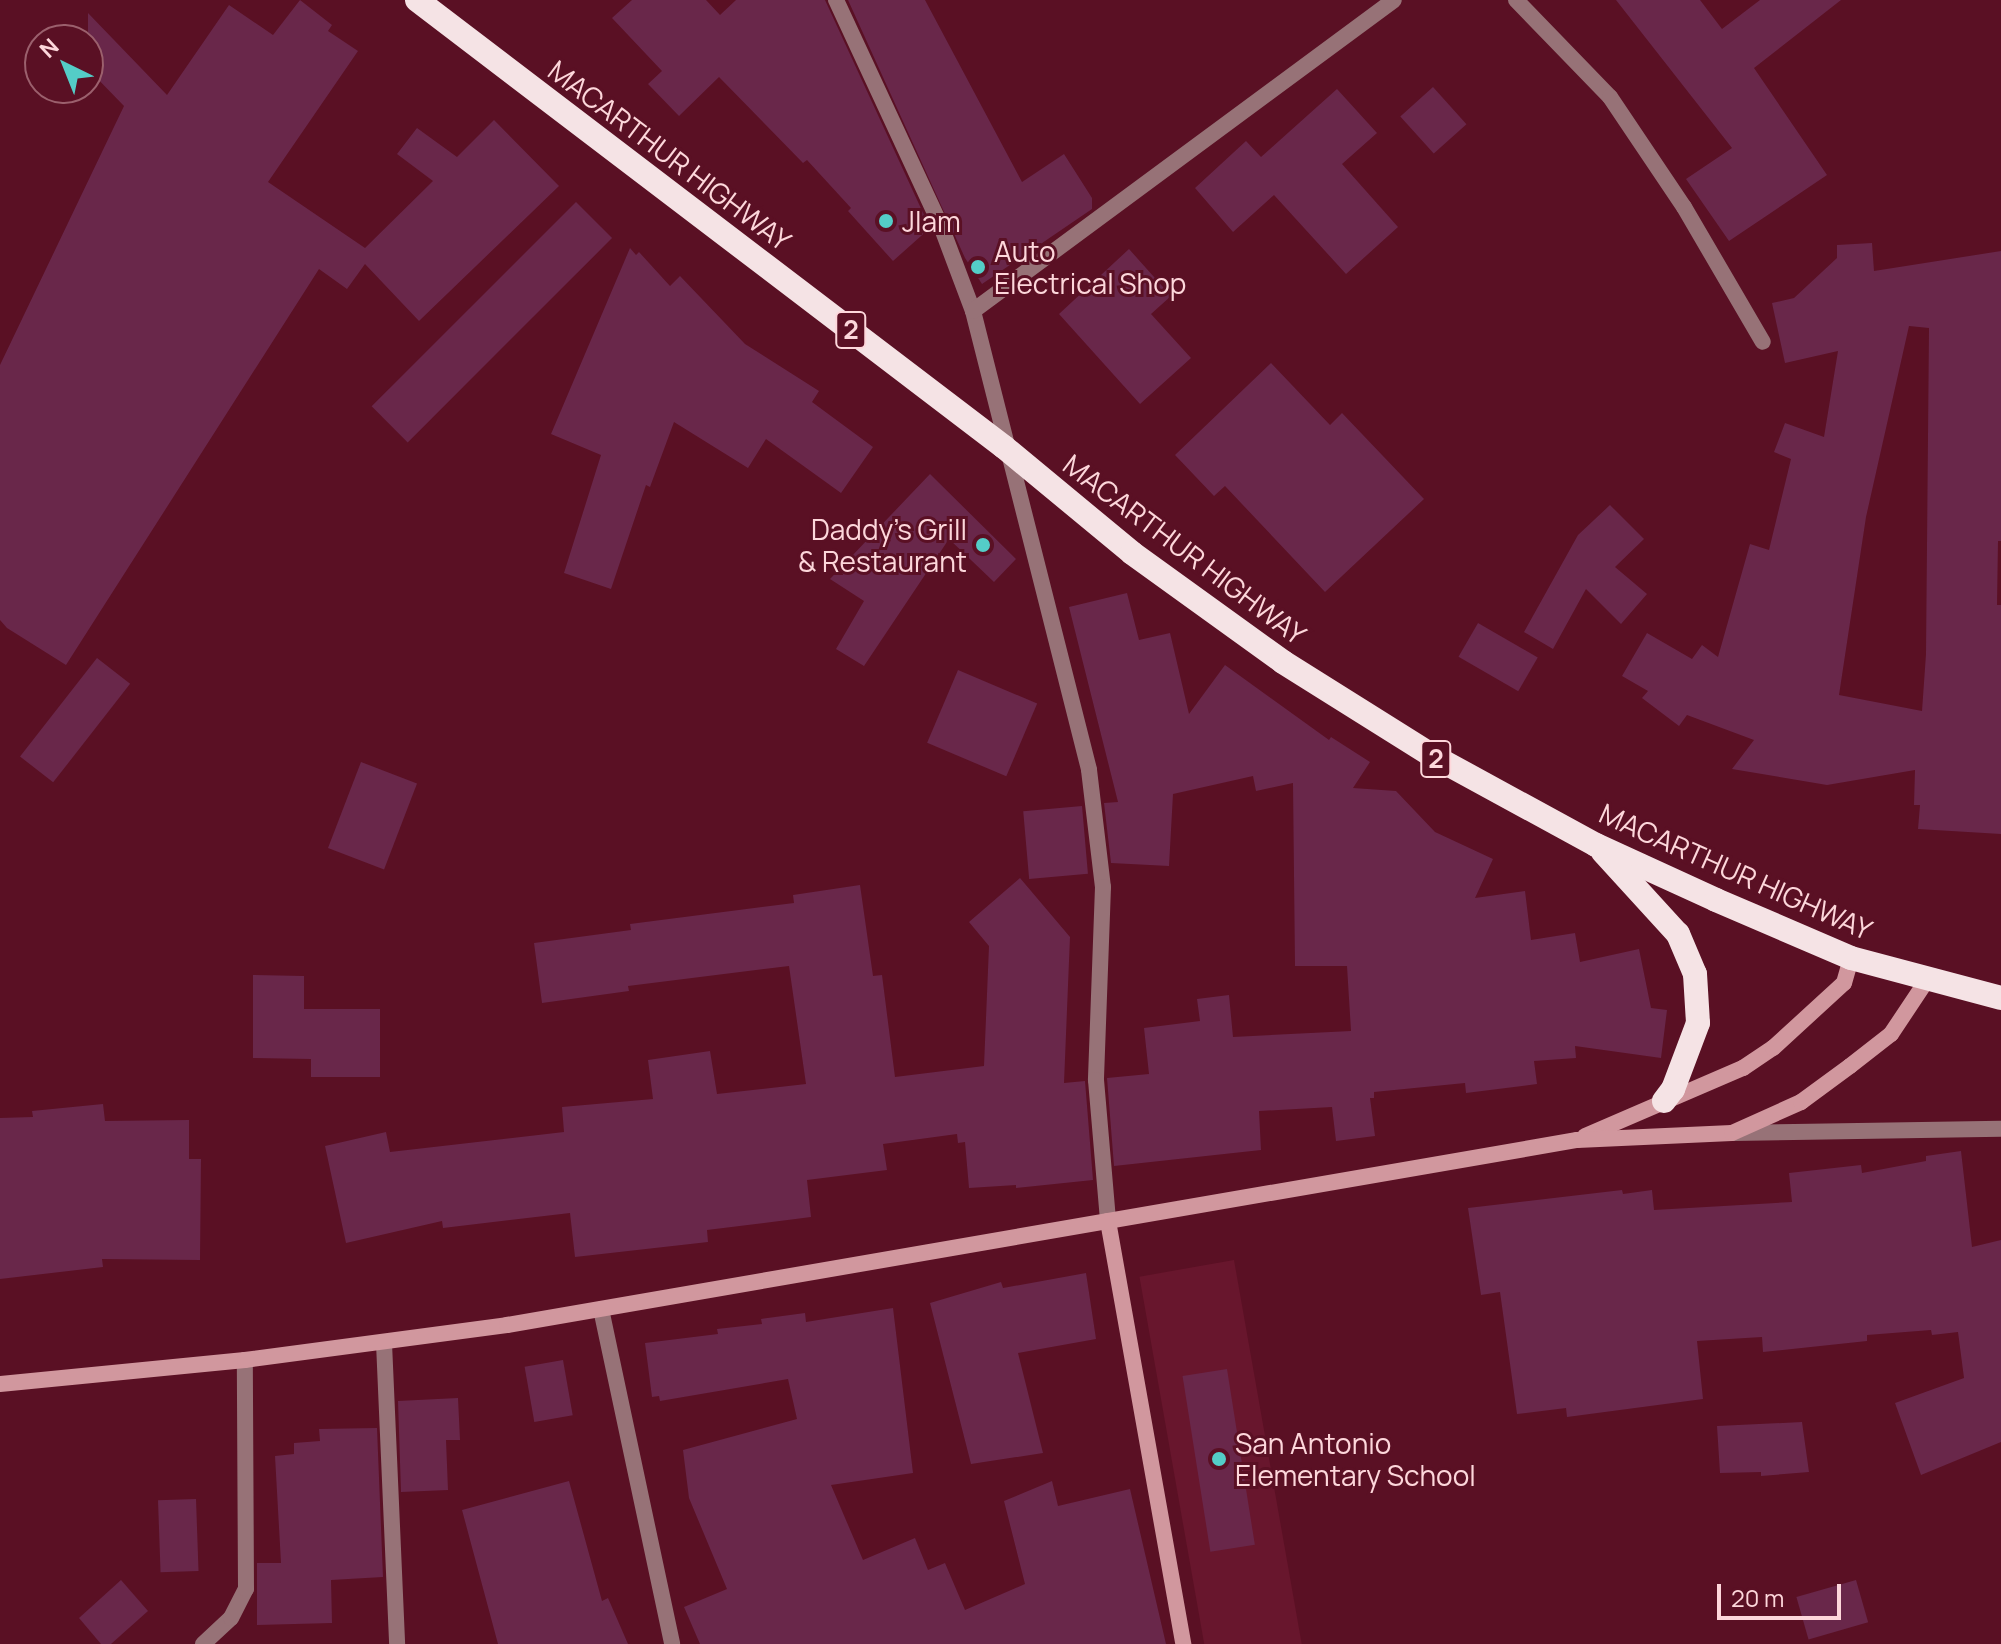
<!DOCTYPE html>
<html>
<head>
<meta charset="utf-8">
<style>
	body { margin:0 }
	#map { position:relative; width:2001px; height:1644px; overflow:hidden; background:#5a1024; font-family:Manrope,sans-serif }
	div>[style] { position:absolute }
	.built>* { inset:0; background:#68162d; transform-origin:0 0 }
	.building>* { inset:0; background:#69274a; transform-origin:0 0 }
	.street>* { height:16px; margin:-8px; padding:0 8px; transform-origin:8px; border-radius:8px; background:#977277 }
	.secondary>* { height:16px; margin:-8px; padding:0 8px; transform-origin:8px; border-radius:8px; background:#d1979e }
	.highway>* { height:24px; margin:-12px; padding:0 12px; transform-origin:12px; border-radius:12px; background:#f5e3e5 }
	.dots>* { width:22px; height:22px; translate:-50% -50%; box-sizing:border-box; border:4px solid #5a1024; border-radius:50% }
	span { translate:-50% -50%; white-space:nowrap; text-align:center; line-height:1.15; -webkit-text-stroke:6px #5a1024; paint-order:stroke }
	.shield-label span { padding:2px 6px; background:#5a1024; border:2px solid; border-radius:6px; -webkit-text-stroke-width:0 }
	.shield-label { font-size:26px; color:#fdd7db; font-weight:700 }
	.street-label { font-size:28px; color:#fdd7db }
	.poi-label { font-size:28px; color:#fdd7db }
	.left { translate:0 -50%; text-align:left }
	.right { translate:-100% -50%; text-align:right }
	.north { position:absolute; left:24px; top:24px; width:80px; height:80px; box-sizing:border-box; background:#5a1024; border:2px solid #9b606d; border-radius:50%; rotate:317deg; font-size:22px; font-weight:700; line-height:32px; text-align:center; color:#fdd7db }
	.north::after { content:''; display:block; margin:auto; width:28px; height:36px; background:#54cdc7; clip-path:polygon(50% 0,100% 100%,50% 72%,0 100%) }
	.scale { position:absolute; left:1717px; top:1584px; width:124px; height:36px; box-sizing:border-box; border:4px solid #fdd7db; border-top:0; padding-left:10px; font-size:24px; line-height:28px; white-space:nowrap; color:#fdd7db; -webkit-text-stroke:6px #5a1024; paint-order:stroke }
</style>
</head>
<body>
<div id="map">
	<div class="built">
		<div style="left:1234px;top:1260px;width:390px;height:96px;rotate:80deg"></div>
	</div>
	<div class="building">
		<div style="clip-path:polygon(300px 0,332px 25px,328px 31px,358px 51px,268px 182px,365px 248px,433px 181px,397px 154px,417px 128px,457px 157px,494px 120px,559px 186px,419px 321px,365px 264px,347px 289px,319px 269px,66px 665px,7px 628px,0 620px,0 365px,124px 106px,88px 69px,88px 13px,167px 95px,229px 5px,273px 35px)"></div>
		<div style="clip-path:polygon(632px 0,706px 0,720px 15px,736px 0,825px 0,930px 228px,893px 261px,848px 211px,851px 208px,807px 160px,803px 163px,719px 77px,679px 116px,648px 84px,662px 71px,612px 18px)"></div>
		<div style="clip-path:polygon(848px 0,925px 0,1022px 182px,1064px 154px,1092px 198px,1092px 209px,982px 284px,965px 258px)"></div>
		<div style="clip-path:polygon(1616px 0,1700px 0,1722px 29px,1760px 0,1841px 0,1754px 68px,1827px 175px,1729px 241px,1686px 179px,1732px 148px)"></div>
		<div style="left:1433px;top:87px;width:50px;height:44px;rotate:48deg"></div>
		<div style="clip-path:polygon(1337px 89px,1377px 133px,1342px 164px,1398px 227px,1346px 274px,1274px 195px,1233px 232px,1195px 188px,1246px 141px,1261px 157px)"></div>
		<div style="left:576px;top:202px;width:51px;height:289px;rotate:45deg"></div>
		<div style="clip-path:polygon(evenodd,1872px 243px,1874px 271px,2001px 251px,2001px 541px,1998px 541px,1997px 605px,2001px 605px,2001px 834px,1918px 829px,1920px 805px,1914px 805px,1915px 770px,1827px 785px,1732px 769px,1754px 740px,1687px 715px,1679px 726px,1642px 698px,1648px 691px,1622px 676px,1647px 633px,1692px 659px,1702px 645px,1718px 657px,1750px 544px,1769px 550px,1791px 459px,1774px 452px,1785px 423px,1824px 437px,1838px 351px,1785px 363px,1772px 303px,1794px 298px,1837px 258px,1837px 245px,1872px 243px,1909px 326px,1929px 328px,1926px 654px,1922px 711px,1839px 695px,1866px 517px,1909px 326px)"></div>
		<div style="clip-path:polygon(630px 248px,636px 255px,639px 252px,670px 286px,680px 276px,745px 344px,819px 391px,812px 402px,873px 447px,841px 493px,766px 439px,748px 468px,674px 422px,650px 487px,646px 485px,611px 589px,564px 573px,601px 455px,551px 434px)"></div>
		<div style="clip-path:polygon(1129px 249px,1171px 296px,1151px 314px,1191px 358px,1140px 404px,1059px 314px)"></div>
		<div style="clip-path:polygon(1271px 363px,1330px 425px,1342px 413px,1424px 499px,1325px 592px,1225px 486px,1214px 496px,1175px 455px)"></div>
		<div style="clip-path:polygon(930px 474px,1016px 559px,994px 582px,949px 539px,864px 666px,836px 649px,864px 601px,830px 579px)"></div>
		<div style="clip-path:polygon(1610px 505px,1644px 539px,1615px 567px,1647px 594px,1621px 624px,1586px 589px,1553px 649px,1524px 632px,1578px 535px)"></div>
		<div style="clip-path:polygon(1127px 593px,1139px 640px,1170px 633px,1189px 714px,1225px 665px,1329px 740px,1331px 737px,1370px 762px,1353px 788px,1396px 791px,1435px 832px,1493px 859px,1475px 898px,1525px 891px,1531px 940px,1575px 933px,1580px 962px,1639px 949px,1651px 1008px,1667px 1010px,1661px 1058px,1575px 1046px,1576px 1058px,1534px 1061px,1537px 1084px,1466px 1093px,1465px 1083px,1374px 1092px,1374px 1098px,1370px 1098px,1375px 1136px,1336px 1141px,1332px 1107px,1259px 1111px,1261px 1150px,1114px 1166px,1107px 1078px,1149px 1074px,1144px 1028px,1200px 1021px,1197px 999px,1229px 995px,1233px 1037px,1351px 1031px,1347px 966px,1295px 966px,1293px 783px,1256px 791px,1253px 776px,1173px 794px,1169px 866px,1111px 863px,1104px 803px,1118px 802px,1069px 607px)"></div>
		<div style="left:1478px;top:623px;width:69px;height:39px;rotate:30deg"></div>
		<div style="left:97px;top:658px;width:42px;height:125px;rotate:38deg"></div>
		<div style="left:958px;top:670px;width:86px;height:79px;rotate:23deg"></div>
		<div style="left:361px;top:762px;width:60px;height:92px;rotate:21deg"></div>
		<div style="left:1082px;top:806px;width:68px;height:59px;rotate:85deg"></div>
		<div style="clip-path:polygon(1020px 878px,1070px 937px,1064px 1083px,1085px 1081px,1093px 1180px,1016px 1188px,1016px 1185px,969px 1188px,965px 1142px,958px 1143px,957px 1134px,883px 1144px,887px 1170px,807px 1180px,811px 1217px,707px 1230px,708px 1242px,575px 1257px,570px 1213px,443px 1228px,442px 1221px,346px 1243px,325px 1146px,386px 1132px,390px 1152px,564px 1132px,562px 1107px,653px 1099px,648px 1060px,710px 1051px,717px 1094px,806px 1084px,789px 966px,628px 986px,629px 991px,542px 1003px,534px 943px,631px 930px,630px 924px,794px 903px,793px 895px,860px 885px,873px 976px,882px 975px,895px 1077px,984px 1066px,989px 946px,969px 922px)"></div>
		<div style="clip-path:polygon(253px 975px,304px 976px,304px 1009px,380px 1009px,380px 1077px,311px 1077px,311px 1059px,253px 1058px)"></div>
		<div style="clip-path:polygon(103px 1104px,105px 1121px,189px 1120px,189px 1159px,201px 1159px,200px 1260px,102px 1259px,103px 1267px,0 1279px,0 1118px,33px 1117px,32px 1111px)"></div>
		<div style="clip-path:polygon(1961px 1151px,1972px 1247px,2001px 1240px,2001px 1442px,1921px 1475px,1895px 1403px,1964px 1378px,1958px 1332px,1932px 1335px,1931px 1330px,1867px 1335px,1867px 1341px,1763px 1352px,1762px 1337px,1697px 1341px,1703px 1399px,1567px 1417px,1566px 1408px,1517px 1414px,1500px 1292px,1481px 1295px,1468px 1208px,1622px 1190px,1623px 1194px,1652px 1190px,1654px 1210px,1792px 1202px,1789px 1173px,1861px 1165px,1862px 1173px,1926px 1161px,1926px 1156px)"></div>
		<div style="clip-path:polygon(1086px 1273px,1096px 1339px,1018px 1353px,1043px 1453px,971px 1464px,930px 1303px,1001px 1282px,1003px 1288px)"></div>
		<div style="clip-path:polygon(893px 1308px,913px 1473px,831px 1485px,863px 1560px,915px 1538px,928px 1570px,945px 1563px,965px 1610px,1025px 1584px,1004px 1501px,1052px 1481px,1058px 1506px,1130px 1489px,1166px 1644px,700px 1644px,684px 1607px,727px 1589px,689px 1498px,683px 1450px,797px 1419px,788px 1379px,660px 1401px,659px 1396px,652px 1397px,645px 1343px,718px 1334px,717px 1329px,762px 1324px,761px 1319px,805px 1313px,806px 1322px)"></div>
		<div style="left:563px;top:1360px;width:56px;height:39px;rotate:80deg"></div>
		<div style="left:1227px;top:1369px;width:178px;height:45px;rotate:81deg"></div>
		<div style="clip-path:polygon(458px 1398px,460px 1440px,446px 1440px,448px 1490px,401px 1492px,398px 1401px)"></div>
		<div style="clip-path:polygon(1802px 1422px,1809px 1472px,1761px 1476px,1761px 1472px,1720px 1473px,1717px 1426px)"></div>
		<div style="clip-path:polygon(377px 1428px,383px 1577px,331px 1580px,332px 1623px,257px 1625px,257px 1563px,281px 1563px,275px 1456px,294px 1454px,294px 1443px,320px 1441px,319px 1429px)"></div>
		<div style="clip-path:polygon(569px 1481px,602px 1601px,608px 1598px,628px 1644px,498px 1644px,462px 1510px)"></div>
		<div style="left:196px;top:1499px;width:72px;height:38px;rotate:88deg"></div>
		<div style="clip-path:polygon(121px 1580px,148px 1611px,111px 1644px,101px 1644px,79px 1618px)"></div>
		<div style="left:1856px;top:1580px;width:44px;height:62px;rotate:74deg"></div>
	</div>
	<div class="street">
		<div style="left:836px;top:0;width:249px;rotate:65.1deg"></div>
		<div style="left:941px;top:226px;width:91px;rotate:69.4deg"></div>
		<div style="left:973px;top:311px;width:473px;rotate:75.8deg"></div>
		<div style="left:1089px;top:770px;width:118px;rotate:83.2deg"></div>
		<div style="left:1103px;top:887px;width:193px;rotate:92.1deg"></div>
		<div style="left:1096px;top:1080px;width:142px;rotate:85.1deg"></div>
		<div style="left:1516px;top:0;width:135px;rotate:45.9deg"></div>
		<div style="left:1610px;top:97px;width:133px;rotate:56.1deg"></div>
		<div style="left:1684px;top:207px;width:156px;rotate:59.7deg"></div>
		<div style="left:973px;top:311px;width:523px;rotate:-36.45deg"></div>
		<div style="left:1733px;top:1133px;width:268px;rotate:-0.9deg"></div>
		<div style="left:601px;top:1309px;width:342px;rotate:78deg"></div>
		<div style="left:384px;top:1343px;width:301px;rotate:87.5deg"></div>
		<div style="left:203px;top:1644px;width:38px;rotate:-43deg"></div>
		<div style="left:231px;top:1618px;width:33px;rotate:-63deg"></div>
		<div style="left:246px;top:1589px;width:229px;rotate:-90.3deg"></div>
	</div>
	<div class="secondary">
		<div style="left:1585px;top:1136px;width:172px;rotate:-23.3deg"></div>
		<div style="left:1743px;top:1068px;width:36px;rotate:-34deg"></div>
		<div style="left:1773px;top:1048px;width:96px;rotate:-42.5deg"></div>
		<div style="left:1844px;top:983px;width:26px;rotate:-74deg"></div>
		<div style="left:1108px;top:1221px;width:430px;rotate:79.9deg"></div>
		<div style="left:0;top:1384px;width:246px;rotate:-5.6deg"></div>
		<div style="left:245px;top:1360px;width:264px;rotate:-7.6deg"></div>
		<div style="left:507px;top:1325px;width:1086px;rotate:-9.81deg"></div>
		<div style="left:1577px;top:1140px;width:155px;rotate:-2.6deg"></div>
		<div style="left:1732px;top:1133px;width:76px;rotate:-24.2deg"></div>
		<div style="left:1801px;top:1102px;width:61px;rotate:-36.3deg"></div>
		<div style="left:1850px;top:1066px;width:52px;rotate:-38deg"></div>
		<div style="left:1891px;top:1034px;width:65px;rotate:-56.3deg"></div>
	</div>
	<div class="highway">
		<div style="left:417px;top:0;width:738px;rotate:37.29deg"></div>
		<div style="left:1004px;top:447px;width:166px;rotate:39.6deg"></div>
		<div style="left:1132px;top:553px;width:186px;rotate:35.8deg"></div>
		<div style="left:1283px;top:662px;width:175px;rotate:32.1deg"></div>
		<div style="left:1431px;top:755px;width:188px;rotate:28.6deg"></div>
		<div style="left:1596px;top:845px;width:132px;rotate:24.6deg"></div>
		<div style="left:1716px;top:900px;width:147px;rotate:23.2deg"></div>
		<div style="left:1851px;top:958px;width:155px;rotate:14.9deg"></div>
		<div style="left:1603px;top:852px;width:111px;rotate:47.6deg"></div>
		<div style="left:1678px;top:934px;width:43px;rotate:67deg"></div>
		<div style="left:1695px;top:974px;width:49px;rotate:86.5deg"></div>
		<div style="left:1698px;top:1023px;width:71px;rotate:110.7deg"></div>
		<div style="left:1673px;top:1089px;width:15px;rotate:127deg"></div>
	</div>
	<div class="dots">
		<div style="left:886px;top:221px;background:#54cdc7"></div>
		<div style="left:978px;top:267px;background:#54cdc7"></div>
		<div style="left:983px;top:545px;background:#54cdc7"></div>
		<div style="left:1219px;top:1459px;background:#54cdc7"></div>
	</div>
	<div class="shield-label">
		<span style="left:851px;top:330px">2</span>
		<span style="left:1436px;top:759px">2</span>
	</div>
	<div class="street-label">
		<span style="left:670px;top:155px;rotate:37deg">MACARTHUR HIGHWAY</span>
		<span style="left:1185px;top:549px;rotate:37deg">MACARTHUR HIGHWAY</span>
		<span style="left:1736px;top:871px;rotate:24deg">MACARTHUR HIGHWAY</span>
	</div>
	<div class="poi-label">
		<span class="left" style="left:902px;top:221px">Jlam</span>
		<span class="left" style="left:994px;top:267px">Auto<br>Electrical Shop</span>
		<span class="right" style="left:967px;top:545px">Daddy's Grill<br>&amp; Restaurant</span>
		<span class="left" style="left:1235px;top:1459px">San Antonio<br>Elementary School</span>
	</div>
	<div class="north">N</div>
	<div class="scale">20 m</div>
</div>
</body>
</html>
